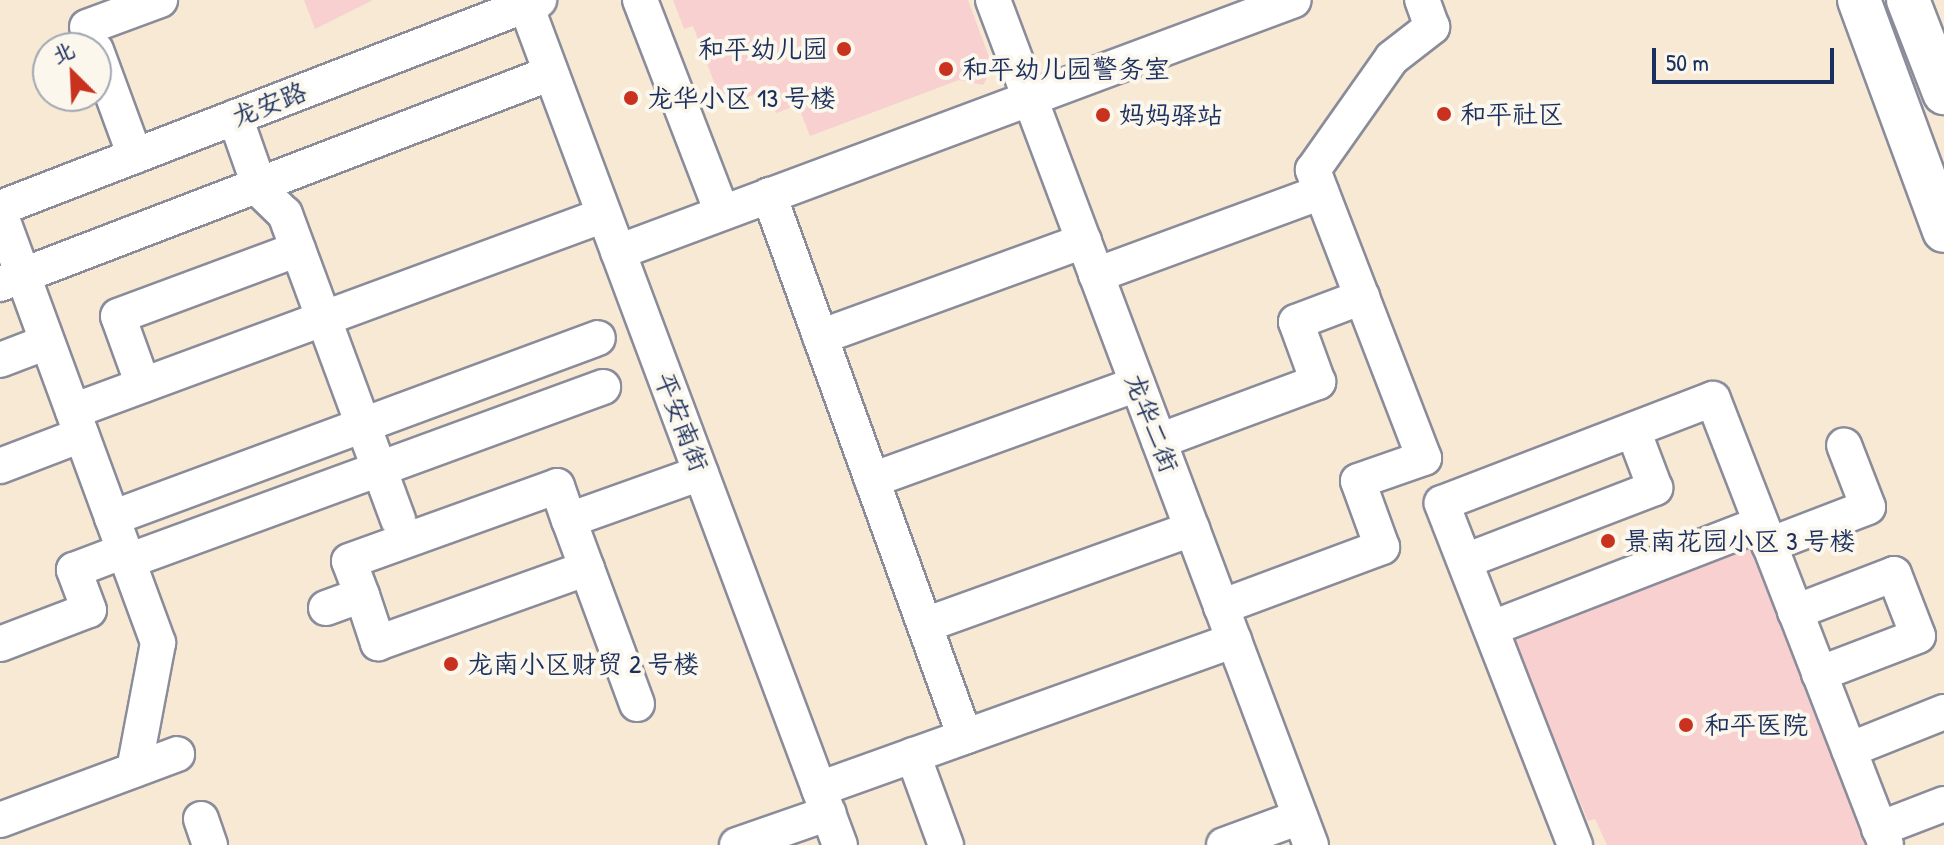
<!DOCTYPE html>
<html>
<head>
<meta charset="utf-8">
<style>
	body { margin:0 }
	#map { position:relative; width:1944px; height:845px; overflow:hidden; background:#f8e9d5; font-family:"Patrick Hand","LXGW WenKai TC",sans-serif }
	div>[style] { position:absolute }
	.built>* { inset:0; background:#f7d0cf }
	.roads { filter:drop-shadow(2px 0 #8a8c9a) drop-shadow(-2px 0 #8a8c9a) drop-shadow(0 2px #8a8c9a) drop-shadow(0 -2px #8a8c9a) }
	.minor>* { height:34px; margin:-17px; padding:0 17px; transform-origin:17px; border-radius:17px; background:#fff }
	.major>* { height:42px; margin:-21px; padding:0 21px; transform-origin:21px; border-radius:21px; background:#fff }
	.dots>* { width:22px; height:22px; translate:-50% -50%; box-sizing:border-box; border:4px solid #fbf7ec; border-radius:50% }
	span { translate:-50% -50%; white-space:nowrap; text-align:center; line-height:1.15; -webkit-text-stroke:8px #fbf7ec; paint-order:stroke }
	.poi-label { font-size:26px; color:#1b2f5e }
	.right { translate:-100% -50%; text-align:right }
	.left { translate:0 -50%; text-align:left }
	.street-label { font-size:26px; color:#1b2f5e }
	.north { position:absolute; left:32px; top:32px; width:80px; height:80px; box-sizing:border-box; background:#fbf7ec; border:2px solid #a1a7b3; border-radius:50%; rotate:336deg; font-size:22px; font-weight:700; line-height:32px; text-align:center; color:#1b2f5e }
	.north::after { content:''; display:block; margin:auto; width:28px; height:36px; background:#c8321e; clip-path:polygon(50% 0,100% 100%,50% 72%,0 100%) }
	.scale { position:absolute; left:1652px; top:48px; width:182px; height:36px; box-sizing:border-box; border:4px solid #1b2f5e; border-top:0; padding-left:10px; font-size:24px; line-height:28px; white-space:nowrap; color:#1b2f5e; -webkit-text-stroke:6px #fbf7ec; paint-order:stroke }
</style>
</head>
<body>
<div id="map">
	<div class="built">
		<div style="clip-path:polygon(304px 0,373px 0,315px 29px)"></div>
		<div style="clip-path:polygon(673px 0,968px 0,993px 68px,983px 85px,959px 80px,810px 136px,798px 105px,776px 113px,767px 90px,723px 106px,693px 26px,684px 29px)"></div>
		<div style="clip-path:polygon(1749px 533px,1870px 845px,1607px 845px,1595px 819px,1588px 821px,1511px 632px)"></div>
	</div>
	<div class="roads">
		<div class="minor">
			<div style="left:524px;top:0;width:902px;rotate:69.5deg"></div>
			<div style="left:640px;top:0;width:228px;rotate:68.9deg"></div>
			<div style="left:993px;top:0;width:903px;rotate:69.38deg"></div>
			<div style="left:87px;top:27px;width:78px;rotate:-20.3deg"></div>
			<div style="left:96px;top:50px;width:113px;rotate:69.8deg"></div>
			<div style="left:235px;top:117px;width:78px;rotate:70.6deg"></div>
			<div style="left:261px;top:191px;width:33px;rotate:44deg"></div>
			<div style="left:285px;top:214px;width:326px;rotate:69.7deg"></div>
			<div style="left:769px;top:195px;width:576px;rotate:70.12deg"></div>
			<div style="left:0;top:208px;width:578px;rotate:-21.1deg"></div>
			<div style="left:0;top:213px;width:458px;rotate:69.8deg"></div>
			<div style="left:158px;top:643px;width:129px;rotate:100.7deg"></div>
			<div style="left:618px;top:252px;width:721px;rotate:-20.44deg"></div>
			<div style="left:1096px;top:275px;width:240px;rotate:-20.2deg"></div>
			<div style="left:0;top:284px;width:590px;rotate:-20.95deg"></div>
			<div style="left:820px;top:337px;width:281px;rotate:-20deg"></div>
			<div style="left:0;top:360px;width:50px;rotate:-21deg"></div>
			<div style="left:143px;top:385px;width:73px;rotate:-109.9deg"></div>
			<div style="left:118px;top:316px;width:192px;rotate:-20.4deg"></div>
			<div style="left:73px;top:411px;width:566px;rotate:-20.26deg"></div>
			<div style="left:1159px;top:441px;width:170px;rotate:-20.4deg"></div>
			<div style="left:1318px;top:382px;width:64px;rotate:-110.1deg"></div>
			<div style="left:1296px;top:322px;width:71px;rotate:-20.7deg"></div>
			<div style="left:0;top:466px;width:87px;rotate:-20.9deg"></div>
			<div style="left:872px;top:480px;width:282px;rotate:-19.9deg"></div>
			<div style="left:112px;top:518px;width:518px;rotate:-20.32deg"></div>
			<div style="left:1769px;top:545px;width:106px;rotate:-21deg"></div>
			<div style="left:1868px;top:507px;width:66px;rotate:-111.2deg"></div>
			<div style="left:128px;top:561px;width:506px;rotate:-20.12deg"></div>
			<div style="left:1465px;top:561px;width:204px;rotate:-21deg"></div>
			<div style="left:1655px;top:488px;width:62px;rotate:-110.8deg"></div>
			<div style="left:362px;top:595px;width:51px;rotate:71.6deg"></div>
			<div style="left:378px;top:643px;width:222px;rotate:-19.7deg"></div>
			<div style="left:1221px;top:607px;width:172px;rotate:-20.4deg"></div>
			<div style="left:1382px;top:547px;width:70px;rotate:-110deg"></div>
			<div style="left:1358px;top:481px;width:70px;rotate:-19.2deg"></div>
			<div style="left:1424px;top:458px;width:309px;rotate:-111.1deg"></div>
			<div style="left:1313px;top:170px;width:137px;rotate:-54.8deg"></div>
			<div style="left:1392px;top:58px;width:51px;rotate:-37.8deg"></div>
			<div style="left:1432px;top:27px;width:29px;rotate:-110deg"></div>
			<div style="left:326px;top:608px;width:38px;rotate:-20deg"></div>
			<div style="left:362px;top:595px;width:36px;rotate:-111deg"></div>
			<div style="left:349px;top:561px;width:221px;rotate:-19.8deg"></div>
			<div style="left:557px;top:486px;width:36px;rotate:71deg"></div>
			<div style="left:1795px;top:612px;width:106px;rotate:-21deg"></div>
			<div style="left:1894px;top:574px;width:66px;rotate:68.8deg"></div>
			<div style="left:1918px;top:636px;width:106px;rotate:159deg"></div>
			<div style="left:1505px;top:623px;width:274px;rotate:-21.2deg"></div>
			<div style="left:925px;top:625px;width:284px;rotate:-19.8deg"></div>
			<div style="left:0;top:644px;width:95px;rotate:-20.9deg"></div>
			<div style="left:89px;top:610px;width:43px;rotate:-110.6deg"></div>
			<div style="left:74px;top:570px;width:53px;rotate:-20.8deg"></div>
			<div style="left:637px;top:704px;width:196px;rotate:-110.3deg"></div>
			<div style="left:569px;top:520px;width:140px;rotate:-19.6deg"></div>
			<div style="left:1849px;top:750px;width:102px;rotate:-21.8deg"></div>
			<div style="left:913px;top:755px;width:96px;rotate:69.9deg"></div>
			<div style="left:819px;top:789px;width:441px;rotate:-19.7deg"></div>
			<div style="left:201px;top:819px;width:28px;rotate:71deg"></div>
			<div style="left:0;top:820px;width:189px;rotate:-20.4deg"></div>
			<div style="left:1879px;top:829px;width:70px;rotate:-21deg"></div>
			<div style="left:737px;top:845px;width:97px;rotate:-19.2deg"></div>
			<div style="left:1224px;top:845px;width:81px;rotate:-20.2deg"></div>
			<div style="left:1575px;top:845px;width:367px;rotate:-111.3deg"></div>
			<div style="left:1442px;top:503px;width:290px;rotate:-21deg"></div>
			<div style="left:1713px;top:399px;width:478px;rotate:68.8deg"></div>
		</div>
		<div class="major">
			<div style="left:1859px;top:0;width:246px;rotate:69.8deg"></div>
			<div style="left:1908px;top:0;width:100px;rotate:68.8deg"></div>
		</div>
	</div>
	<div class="dots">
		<div style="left:844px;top:49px;background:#c8321e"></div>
		<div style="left:946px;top:69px;background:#c8321e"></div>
		<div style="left:631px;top:98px;background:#c8321e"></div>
		<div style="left:1444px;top:114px;background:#c8321e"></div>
		<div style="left:1103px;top:115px;background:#c8321e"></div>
		<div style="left:1608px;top:541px;background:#c8321e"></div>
		<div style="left:451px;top:664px;background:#c8321e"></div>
		<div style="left:1686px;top:725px;background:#c8321e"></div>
	</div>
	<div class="poi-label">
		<span class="right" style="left:828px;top:49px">和平幼儿园</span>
		<span class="left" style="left:962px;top:69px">和平幼儿园警务室</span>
		<span class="left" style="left:647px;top:98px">龙华小区 13 号楼</span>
		<span class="left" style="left:1460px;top:114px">和平社区</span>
		<span class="left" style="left:1119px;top:115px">妈妈驿站</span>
		<span class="left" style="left:1624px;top:541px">景南花园小区 3 号楼</span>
		<span class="left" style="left:467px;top:664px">龙南小区财贸 2 号楼</span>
		<span class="left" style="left:1704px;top:725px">和平医院</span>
	</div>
	<div class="street-label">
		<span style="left:269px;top:104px;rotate:-21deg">龙安路</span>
		<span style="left:682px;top:422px;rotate:69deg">平安南街</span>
		<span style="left:1152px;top:423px;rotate:69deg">龙华二街</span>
	</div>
	<div class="north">北</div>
	<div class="scale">50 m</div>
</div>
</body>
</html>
